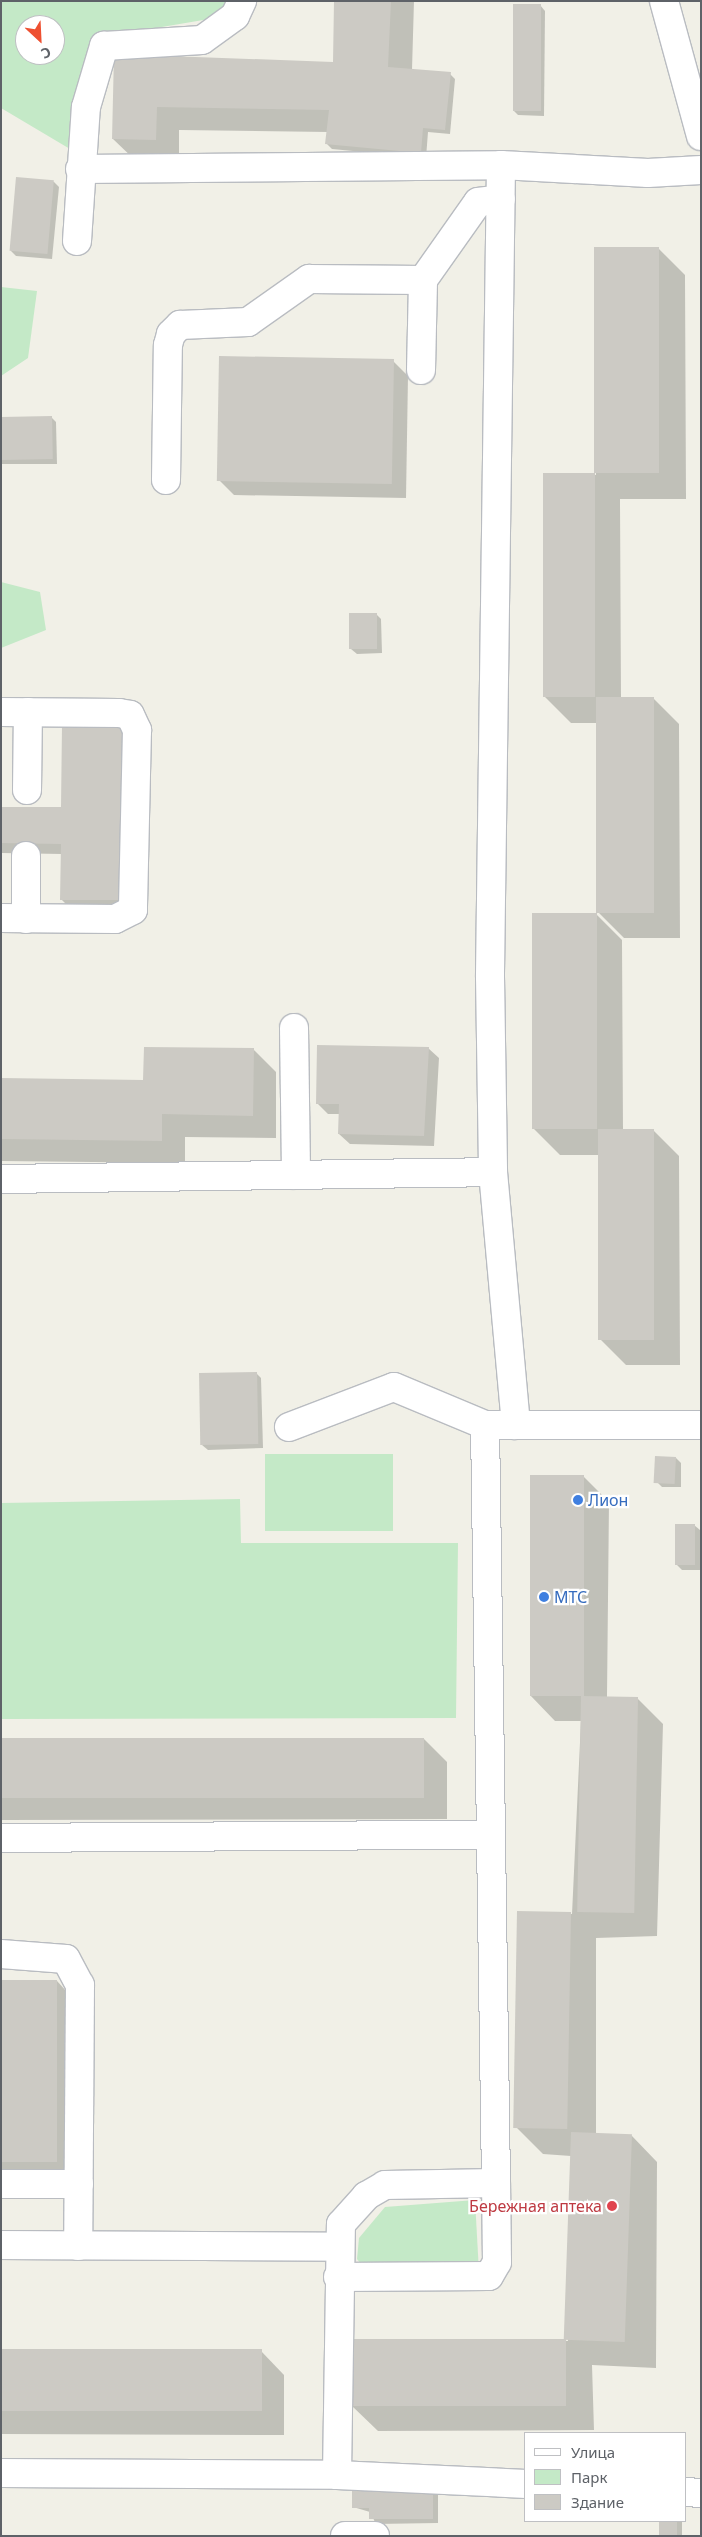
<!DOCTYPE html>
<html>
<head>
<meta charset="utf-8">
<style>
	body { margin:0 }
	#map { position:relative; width:702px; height:2537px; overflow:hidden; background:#f1f0e7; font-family:"Noto Sans",sans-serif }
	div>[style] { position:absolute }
	.green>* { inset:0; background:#c4e9c7; transform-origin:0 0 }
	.shadow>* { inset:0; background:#0003; transform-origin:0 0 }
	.building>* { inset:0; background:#cccac4; transform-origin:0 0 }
	.roads { filter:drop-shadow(1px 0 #b9bcc1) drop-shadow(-1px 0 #b9bcc1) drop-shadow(0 1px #b9bcc1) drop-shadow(0 -1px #b9bcc1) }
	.minor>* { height:28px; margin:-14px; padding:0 14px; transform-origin:14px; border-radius:14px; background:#fff }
	.dots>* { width:14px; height:14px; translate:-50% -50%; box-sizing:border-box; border:2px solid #fff; border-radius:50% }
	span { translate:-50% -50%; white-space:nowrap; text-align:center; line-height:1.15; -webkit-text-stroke:4.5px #fff; paint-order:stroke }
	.shop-label { font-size:16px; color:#366cbe }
	.left { translate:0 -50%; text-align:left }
	.health-label { font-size:16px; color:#be3a42 }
	.right { translate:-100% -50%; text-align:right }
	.frame { position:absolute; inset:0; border:2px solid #5e6268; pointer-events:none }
	.legend { position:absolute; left:524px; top:2432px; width:162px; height:90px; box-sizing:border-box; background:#fff; border:1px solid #bfc0c3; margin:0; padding:6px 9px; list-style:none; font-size:15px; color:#5e6268 }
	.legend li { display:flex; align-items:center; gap:10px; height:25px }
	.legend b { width:25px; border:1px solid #bfc0c3 }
	.north { position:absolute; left:15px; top:15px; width:50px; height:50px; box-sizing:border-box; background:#fff; border:1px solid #bfc0c3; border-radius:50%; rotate:155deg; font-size:14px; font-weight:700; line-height:20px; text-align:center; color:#5e6268 }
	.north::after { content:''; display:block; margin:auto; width:18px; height:22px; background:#ee5031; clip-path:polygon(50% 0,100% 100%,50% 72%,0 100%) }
</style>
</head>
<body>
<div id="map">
	<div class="green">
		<div style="clip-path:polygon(evenodd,1px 1px,228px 1px,215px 18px,97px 38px,70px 149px,1px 108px,1px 1px,25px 25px,55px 25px,55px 55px,25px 55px,25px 25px)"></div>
		<div style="clip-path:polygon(1px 287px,37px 291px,28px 358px,1px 376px)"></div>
		<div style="clip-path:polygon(1px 582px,40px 592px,46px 630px,1px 648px)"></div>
		<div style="left:393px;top:1454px;width:77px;height:128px;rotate:90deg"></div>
		<div style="clip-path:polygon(240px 1499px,241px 1543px,458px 1543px,456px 1718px,1px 1719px,1px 1503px)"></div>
		<div style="clip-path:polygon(475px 2200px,479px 2272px,367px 2272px,357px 2259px,359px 2238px,385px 2207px)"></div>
	</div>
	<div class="shadow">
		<div style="clip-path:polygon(336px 1px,414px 1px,412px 70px,450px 74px,455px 79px,450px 134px,428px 132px,426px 158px,332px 149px,327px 144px,328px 132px,179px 130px,179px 163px,137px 162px,113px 139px,115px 56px,334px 63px)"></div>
		<div style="clip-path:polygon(540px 5px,545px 11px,544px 116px,518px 115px,513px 110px)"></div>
		<div style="clip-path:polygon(17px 179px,54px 182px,59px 187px,52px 259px,16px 256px,11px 251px)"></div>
		<div style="clip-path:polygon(595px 249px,659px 249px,685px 275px,686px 499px,620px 499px,621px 698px,653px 698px,679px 724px,680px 938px,624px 938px,598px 912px,597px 723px,571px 723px,545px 697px,545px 475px,596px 475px)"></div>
		<div style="clip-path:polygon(393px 361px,408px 376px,406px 498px,234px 495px,219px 480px)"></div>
		<div style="clip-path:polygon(51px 417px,56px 422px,57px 464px,1px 464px,1px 418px)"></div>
		<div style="clip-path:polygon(376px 614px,381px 619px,382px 653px,357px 654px,351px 649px)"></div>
		<div style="clip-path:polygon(1px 808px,62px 809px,134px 910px,72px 910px,61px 899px,62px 854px,1px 853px)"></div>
		<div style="clip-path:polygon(596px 914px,622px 940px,623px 1130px,653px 1130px,679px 1156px,680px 1365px,626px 1365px,600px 1339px,599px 1155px,560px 1155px,534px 1129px)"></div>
		<div style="clip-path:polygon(428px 1048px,439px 1058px,434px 1146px,350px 1144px,339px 1134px,340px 1114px,328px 1114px,317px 1103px)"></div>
		<div style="clip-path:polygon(253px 1049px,276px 1072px,276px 1138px,185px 1137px,185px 1163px,1px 1161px,1px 1079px,145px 1081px)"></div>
		<div style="clip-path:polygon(256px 1373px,261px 1378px,263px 1448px,208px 1450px,202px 1445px)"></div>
		<div style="clip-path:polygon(676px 1458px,681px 1463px,681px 1487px,662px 1487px,657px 1482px)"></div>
		<div style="clip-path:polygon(583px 1476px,609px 1502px,607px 1697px,637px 1698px,663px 1724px,657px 1936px,596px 1938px,596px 2134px,632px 2136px,657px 2162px,656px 2368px,592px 2365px,594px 2430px,378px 2431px,352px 2406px,354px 2341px,568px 2341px,571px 2156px,543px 2154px,517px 2128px,518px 1912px,572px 1914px,581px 1721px,555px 1721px,530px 1695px)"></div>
		<div style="clip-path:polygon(694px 1525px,700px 1530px,700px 1570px,682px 1570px,677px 1565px)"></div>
		<div style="clip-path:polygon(1px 1739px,424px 1739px,447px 1762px,447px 1819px,1px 1820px)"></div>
		<div style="clip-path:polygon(1px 1981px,57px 1981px,67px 1992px,66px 2172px,1px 2172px)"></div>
		<div style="clip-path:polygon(1px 2350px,261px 2351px,284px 2375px,284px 2435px,1px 2434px)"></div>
		<div style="clip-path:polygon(438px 2491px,438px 2523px,376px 2524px,370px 2512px,353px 2507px)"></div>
		<div style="left:660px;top:2521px;width:22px;height:15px"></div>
	</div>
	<div class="building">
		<div style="clip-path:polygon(334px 1px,391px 1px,388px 67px,451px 72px,445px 130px,423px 128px,421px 153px,325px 144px,329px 110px,157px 107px,156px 140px,112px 139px,114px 54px,333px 62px)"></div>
		<div style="left:513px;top:4px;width:28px;height:107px"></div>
		<div style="left:16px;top:177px;width:38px;height:74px;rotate:5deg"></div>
		<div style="left:659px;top:247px;width:226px;height:65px;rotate:90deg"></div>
		<div style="left:219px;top:356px;width:175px;height:125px;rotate:1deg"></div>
		<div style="left:52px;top:416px;width:43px;height:51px;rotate:89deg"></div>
		<div style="left:595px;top:473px;width:224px;height:52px;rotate:90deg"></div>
		<div style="left:349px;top:613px;width:28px;height:36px"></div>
		<div style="left:596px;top:697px;width:58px;height:216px"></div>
		<div style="clip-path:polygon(62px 725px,126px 726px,124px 900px,60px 900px,61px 844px,1px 843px,1px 807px,61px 807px)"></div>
		<div style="left:532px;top:913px;width:65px;height:216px"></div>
		<div style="clip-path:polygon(317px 1045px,429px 1047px,424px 1136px,338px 1134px,339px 1104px,316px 1104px)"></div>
		<div style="clip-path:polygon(144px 1047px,254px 1048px,253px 1116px,162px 1114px,162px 1141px,1px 1139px,1px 1078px,143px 1080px)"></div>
		<div style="left:598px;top:1129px;width:56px;height:211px"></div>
		<div style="left:257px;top:1372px;width:72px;height:58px;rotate:89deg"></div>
		<div style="left:655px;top:1456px;width:21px;height:27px;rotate:3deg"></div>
		<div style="left:530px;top:1475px;width:54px;height:221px"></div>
		<div style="left:675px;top:1524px;width:20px;height:41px"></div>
		<div style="left:581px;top:1696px;width:57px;height:216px;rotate:1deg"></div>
		<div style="left:1px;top:1738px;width:423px;height:60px"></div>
		<div style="left:517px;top:1911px;width:54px;height:217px;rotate:1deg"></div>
		<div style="left:1px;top:1980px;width:56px;height:182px"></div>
		<div style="left:571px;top:2132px;width:61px;height:208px;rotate:2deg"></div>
		<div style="left:353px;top:2339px;width:213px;height:67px"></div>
		<div style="left:1px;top:2349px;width:261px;height:62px"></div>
		<div style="clip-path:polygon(352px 2485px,433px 2485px,433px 2519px,369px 2519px,369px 2508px,352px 2508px)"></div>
		<div style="left:659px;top:2521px;width:18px;height:14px"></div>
	</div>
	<div class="roads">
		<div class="minor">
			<div style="left:664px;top:1px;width:140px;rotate:74.7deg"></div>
			<div style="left:501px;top:165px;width:147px;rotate:3.1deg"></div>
			<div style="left:648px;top:173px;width:53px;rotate:-3.2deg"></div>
			<div style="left:80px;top:169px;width:421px;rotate:-0.5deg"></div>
			<div style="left:501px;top:165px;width:812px;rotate:90.78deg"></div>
			<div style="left:490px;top:977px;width:195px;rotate:89.1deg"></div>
			<div style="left:493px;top:1172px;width:254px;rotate:84.8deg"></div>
			<div style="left:77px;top:241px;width:134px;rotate:-86.2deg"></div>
			<div style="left:86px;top:107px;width:64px;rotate:-73.6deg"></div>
			<div style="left:104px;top:46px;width:98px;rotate:-3.5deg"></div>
			<div style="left:202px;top:40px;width:41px;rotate:-36deg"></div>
			<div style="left:235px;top:16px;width:17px;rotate:-65deg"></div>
			<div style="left:421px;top:370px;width:90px;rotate:-88.7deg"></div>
			<div style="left:166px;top:480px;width:135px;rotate:-89.2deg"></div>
			<div style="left:168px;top:345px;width:11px;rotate:-75deg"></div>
			<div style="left:171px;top:334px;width:13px;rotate:-45deg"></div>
			<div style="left:180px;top:325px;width:68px;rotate:-2.5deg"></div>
			<div style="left:248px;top:322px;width:75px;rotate:-35.2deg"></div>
			<div style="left:309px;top:279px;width:114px;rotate:0.5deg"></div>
			<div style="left:423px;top:280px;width:95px;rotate:-54.8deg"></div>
			<div style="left:478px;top:202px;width:23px;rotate:-7deg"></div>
			<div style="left:1px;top:712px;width:118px;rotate:0.5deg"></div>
			<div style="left:119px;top:713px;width:11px;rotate:10deg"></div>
			<div style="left:130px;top:715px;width:17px;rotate:65deg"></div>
			<div style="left:137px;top:730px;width:180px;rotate:91.3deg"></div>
			<div style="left:133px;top:910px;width:20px;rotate:153deg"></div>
			<div style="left:115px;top:919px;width:114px;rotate:-179.5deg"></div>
			<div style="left:27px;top:790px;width:78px;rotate:-89.3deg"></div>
			<div style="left:26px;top:919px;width:63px;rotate:-90deg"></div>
			<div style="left:294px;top:1028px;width:147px;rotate:89.2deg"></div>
			<div style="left:1px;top:1179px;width:492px;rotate:-0.8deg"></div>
			<div style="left:289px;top:1427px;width:112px;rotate:-20.9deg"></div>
			<div style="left:394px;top:1387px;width:99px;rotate:22.7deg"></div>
			<div style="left:1px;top:1838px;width:490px;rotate:-0.4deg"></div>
			<div style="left:1px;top:1954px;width:65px;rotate:4.4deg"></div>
			<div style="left:66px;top:1959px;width:30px;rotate:62deg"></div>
			<div style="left:80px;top:1985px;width:261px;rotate:90.4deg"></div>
			<div style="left:1px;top:2184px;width:78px"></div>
			<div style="left:1px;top:2245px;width:337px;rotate:0.3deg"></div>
			<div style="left:338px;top:2277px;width:151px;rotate:-0.4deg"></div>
			<div style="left:489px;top:2276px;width:16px;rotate:-60deg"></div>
			<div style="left:497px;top:2262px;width:79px;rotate:-90.7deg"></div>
			<div style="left:1px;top:2473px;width:336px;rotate:0.3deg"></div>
			<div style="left:337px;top:2475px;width:189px;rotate:2.7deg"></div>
			<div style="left:337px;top:2475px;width:251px;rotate:-89.1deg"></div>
			<div style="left:341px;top:2224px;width:38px;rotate:-48deg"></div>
			<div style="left:366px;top:2196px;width:22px;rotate:-30deg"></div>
			<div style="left:385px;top:2185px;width:111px;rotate:-1deg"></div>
			<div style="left:496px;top:2183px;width:758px;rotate:-90.83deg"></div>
			<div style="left:485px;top:1425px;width:216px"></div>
			<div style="left:686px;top:2492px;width:15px;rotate:4deg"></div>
			<div style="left:345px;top:2536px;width:30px"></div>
		</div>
	</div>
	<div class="dots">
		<div style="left:578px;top:1500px;background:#3f7fe0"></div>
		<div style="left:544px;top:1597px;background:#3f7fe0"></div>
		<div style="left:612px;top:2206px;background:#e0444e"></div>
	</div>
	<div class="shop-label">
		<span class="left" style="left:588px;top:1500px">Лион</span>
		<span class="left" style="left:554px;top:1597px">МТС</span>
	</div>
	<div class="health-label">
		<span class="right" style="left:602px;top:2206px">Бережная аптека</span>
	</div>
	<div class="frame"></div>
	<ul class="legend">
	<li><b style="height:6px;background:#fff"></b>Улица</li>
	<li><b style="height:14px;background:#c4e9c7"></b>Парк</li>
	<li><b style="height:14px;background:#cccac4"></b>Здание</li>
	</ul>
	<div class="north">С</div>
</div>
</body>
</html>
